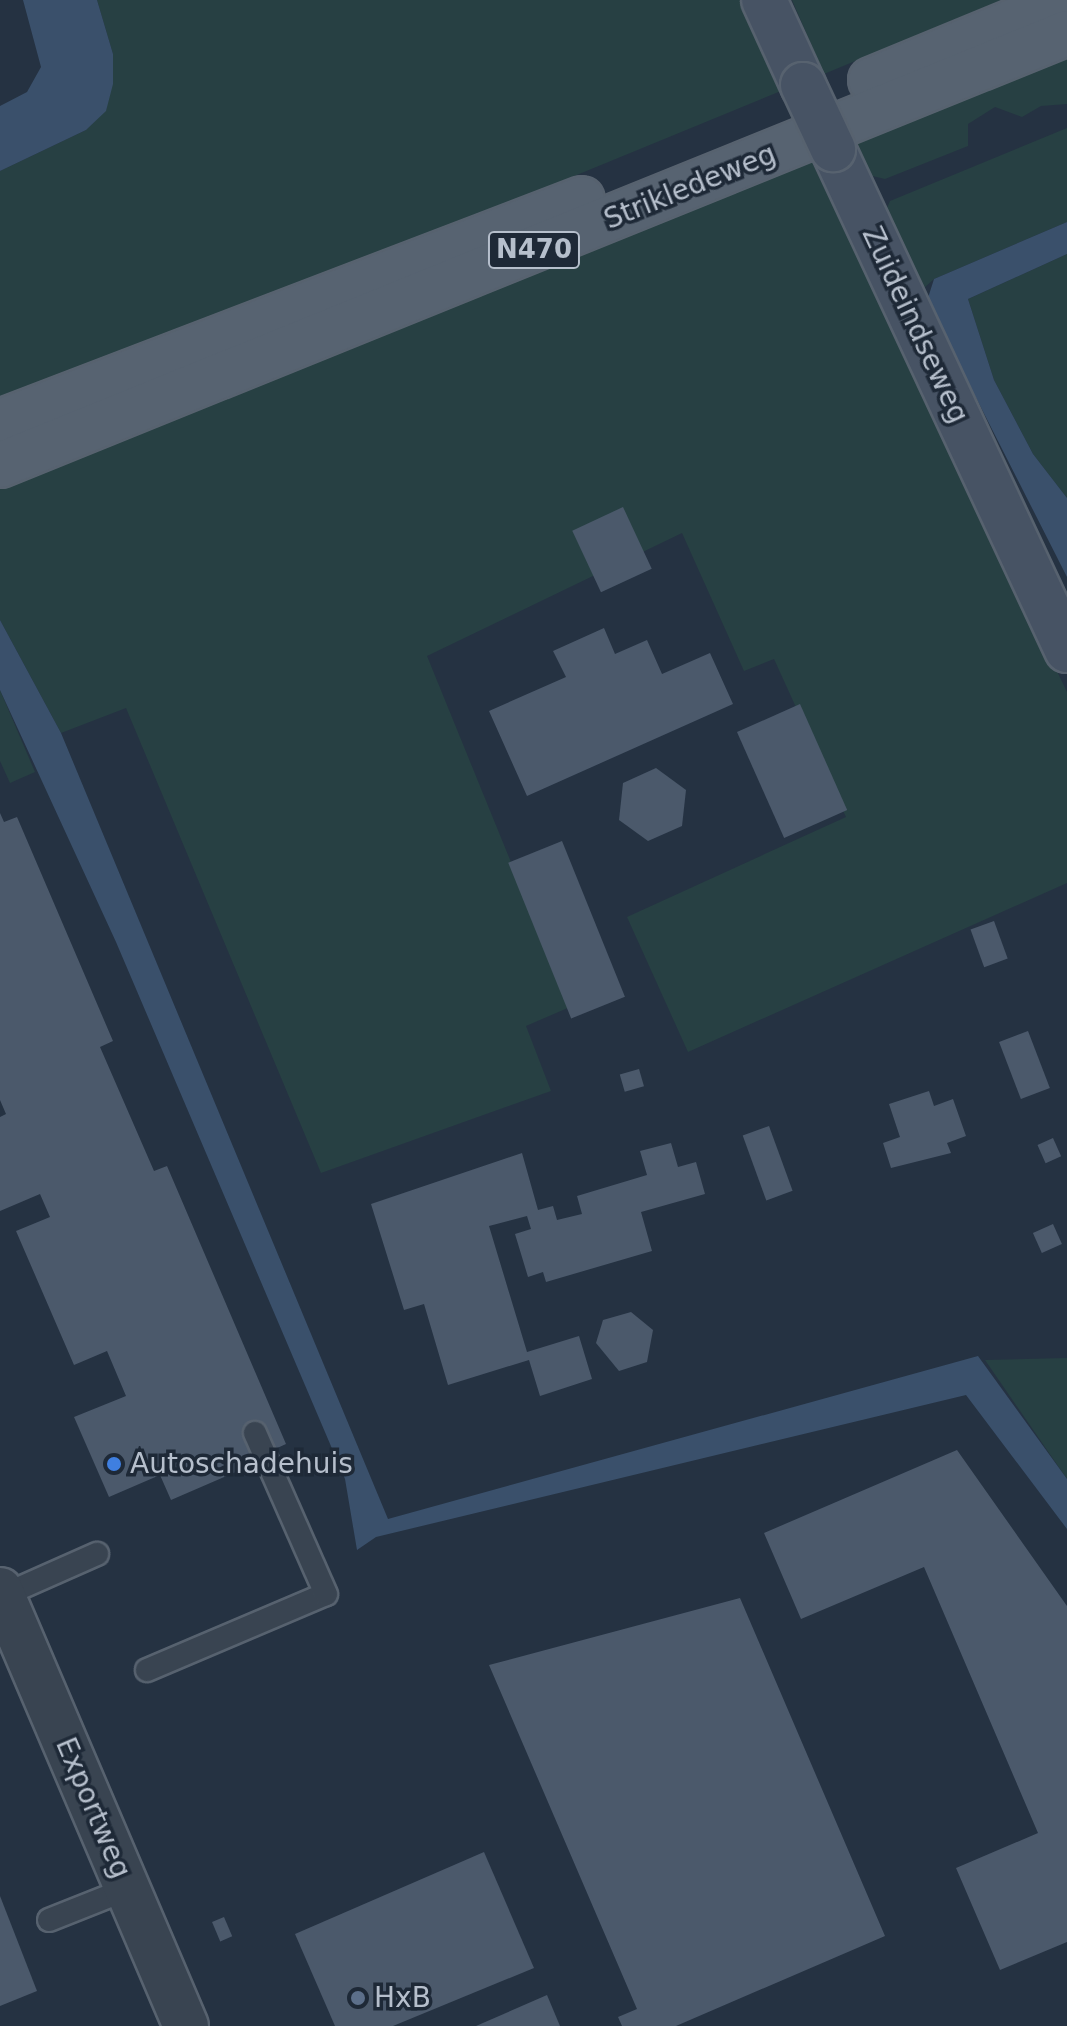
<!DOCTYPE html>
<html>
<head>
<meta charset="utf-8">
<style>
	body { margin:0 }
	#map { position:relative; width:1067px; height:2026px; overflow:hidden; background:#253242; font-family:"DejaVu Sans",sans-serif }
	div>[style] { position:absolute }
	.green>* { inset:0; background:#274043 }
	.water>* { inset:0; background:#3a506b }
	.building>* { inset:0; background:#4b596b; transform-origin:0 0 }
	.roads { filter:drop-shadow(2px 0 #57626f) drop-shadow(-2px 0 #57626f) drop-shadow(0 2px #57626f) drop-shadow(0 -2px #57626f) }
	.lane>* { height:22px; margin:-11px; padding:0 11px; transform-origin:11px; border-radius:11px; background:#394451 }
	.street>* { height:44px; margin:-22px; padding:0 22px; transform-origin:22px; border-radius:22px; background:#394451 }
	.secondary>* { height:44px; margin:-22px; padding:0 22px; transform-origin:22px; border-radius:22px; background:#475364 }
	.primary>* { height:44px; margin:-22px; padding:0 22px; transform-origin:22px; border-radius:22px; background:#576371 }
	.bridges { filter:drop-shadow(2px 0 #57626f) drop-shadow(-2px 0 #57626f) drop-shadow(0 2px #57626f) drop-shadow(0 -2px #57626f) }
	.secondary-bridge>* { height:44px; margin:-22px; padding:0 22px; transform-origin:22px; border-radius:22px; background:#475364 }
	.dots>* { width:22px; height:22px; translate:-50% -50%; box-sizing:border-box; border:4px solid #1e2937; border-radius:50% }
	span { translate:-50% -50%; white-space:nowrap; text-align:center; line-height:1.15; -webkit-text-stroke:7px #1e2937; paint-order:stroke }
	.shield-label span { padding:2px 6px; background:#1e2937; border:2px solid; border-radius:6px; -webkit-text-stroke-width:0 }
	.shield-label { font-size:26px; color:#b6bfcc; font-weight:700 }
	.street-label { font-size:28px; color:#b6bfcc }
	.poi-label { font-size:28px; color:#b6bfcc }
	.left { translate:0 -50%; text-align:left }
</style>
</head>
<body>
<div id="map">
	<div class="green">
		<div style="clip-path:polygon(97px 0,747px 0,781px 91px,0 412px,0 171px,86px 130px,106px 110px,113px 54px)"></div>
		<div style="clip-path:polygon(792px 0,1002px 0,824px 74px)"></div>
		<div style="clip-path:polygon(1067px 56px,1067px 104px,1041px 106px,1022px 117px,995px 107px,968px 124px,968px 146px,885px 179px,860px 173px,849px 147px)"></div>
		<div style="clip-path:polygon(1067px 128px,1067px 222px,934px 279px,915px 296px,882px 219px,890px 201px)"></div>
		<div style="clip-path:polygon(812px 162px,1067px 692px,1067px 883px,688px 1052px,627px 917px,846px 817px,774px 659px,744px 671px,682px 533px,427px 656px,570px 1007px,526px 1026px,551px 1091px,321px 1173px,126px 708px,61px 733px,0 620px,0 475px,221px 398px)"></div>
		<div style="clip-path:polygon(1067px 254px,1067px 498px,1033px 454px,994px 380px,968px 299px)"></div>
		<div style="clip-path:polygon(0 690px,35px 772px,10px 783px,0 761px)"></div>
		<div style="clip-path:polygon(1067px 1358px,1067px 1479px,985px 1360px)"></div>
	</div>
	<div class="water">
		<div style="clip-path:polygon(23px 0,97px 0,113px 54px,113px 84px,106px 111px,86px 130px,0 171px,0 106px,27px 92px,41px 67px)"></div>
		<div style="clip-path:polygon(1067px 222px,1067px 254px,968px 299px,994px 380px,1033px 454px,1067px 498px,1067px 577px,927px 301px,934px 279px)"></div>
		<div style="clip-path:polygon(0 620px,61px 733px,388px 1519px,978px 1356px,1067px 1479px,1067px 1529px,966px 1395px,376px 1537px,357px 1550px,345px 1479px,116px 942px,0 690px)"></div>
	</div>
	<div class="building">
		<div style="left:623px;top:507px;width:68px;height:56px;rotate:65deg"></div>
		<div style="clip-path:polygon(604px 628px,615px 654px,647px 640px,662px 674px,710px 653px,733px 704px,527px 796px,489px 711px,566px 677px,553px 651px)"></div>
		<div style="left:800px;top:704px;width:116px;height:69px;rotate:66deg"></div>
		<div style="clip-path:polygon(656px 768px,686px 790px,682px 826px,648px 841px,619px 820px,623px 783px)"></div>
		<div style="clip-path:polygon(0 813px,4px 822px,17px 817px,113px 1041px,100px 1047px,154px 1171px,167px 1166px,286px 1444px,273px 1450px,275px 1455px,171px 1500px,160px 1475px,109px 1497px,74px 1417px,126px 1396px,107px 1351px,74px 1365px,16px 1231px,50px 1217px,40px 1194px,0 1211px,0 1117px,6px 1114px,0 1100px)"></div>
		<div style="left:562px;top:841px;width:168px;height:58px;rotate:68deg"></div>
		<div style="left:994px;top:921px;width:40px;height:25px;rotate:70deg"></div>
		<div style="left:1028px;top:1031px;width:61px;height:31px;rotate:69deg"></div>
		<div style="left:639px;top:1069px;width:18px;height:20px;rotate:74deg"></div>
		<div style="clip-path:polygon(929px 1091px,934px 1106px,953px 1099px,966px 1136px,947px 1143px,951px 1153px,891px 1168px,883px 1143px,900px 1137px,889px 1104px)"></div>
		<div style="left:769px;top:1126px;width:69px;height:28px;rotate:70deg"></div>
		<div style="left:1053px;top:1138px;width:20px;height:17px;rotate:66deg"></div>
		<div style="clip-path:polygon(671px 1143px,678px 1167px,696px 1162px,705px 1194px,641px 1212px,652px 1251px,546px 1282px,543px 1272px,528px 1277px,515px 1234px,531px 1229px,527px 1216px,489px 1226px,527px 1352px,579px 1336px,592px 1379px,540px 1396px,529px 1360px,448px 1385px,424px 1304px,404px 1310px,371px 1204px,522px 1153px,538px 1210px,553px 1206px,557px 1220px,582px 1214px,577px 1196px,647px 1175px,640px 1151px)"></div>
		<div style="left:1053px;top:1224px;width:22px;height:22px;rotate:66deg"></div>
		<div style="clip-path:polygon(631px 1312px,653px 1330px,647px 1362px,619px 1371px,596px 1343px,603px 1320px)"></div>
		<div style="clip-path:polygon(957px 1450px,1067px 1606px,1067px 1942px,1000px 1970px,956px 1868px,1038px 1833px,924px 1567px,801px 1619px,764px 1533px)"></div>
		<div style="clip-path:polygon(740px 1598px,885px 1936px,676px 2026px,622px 2026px,618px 2017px,637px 2009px,489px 1665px)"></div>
		<div style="clip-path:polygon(484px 1852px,534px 1968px,393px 2026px,335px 2026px,295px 1934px)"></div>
		<div style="clip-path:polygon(0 1896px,37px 1991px,0 2006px)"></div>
		<div style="left:224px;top:1917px;width:21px;height:13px;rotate:67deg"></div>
		<div style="clip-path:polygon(547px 1995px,560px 2026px,476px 2026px)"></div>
	</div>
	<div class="roads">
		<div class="lane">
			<div style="left:2px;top:1596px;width:104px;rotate:-23.9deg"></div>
			<div style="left:147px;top:1670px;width:194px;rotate:-23deg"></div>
			<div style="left:326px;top:1594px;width:176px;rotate:-113.8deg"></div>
			<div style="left:49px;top:1920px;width:84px;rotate:-21.7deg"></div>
		</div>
		<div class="street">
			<div style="left:0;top:1590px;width:474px;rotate:66.9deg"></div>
		</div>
		<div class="secondary">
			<div style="left:764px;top:0;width:94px;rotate:65.4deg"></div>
			<div style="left:833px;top:149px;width:553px;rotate:64.96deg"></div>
		</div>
		<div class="primary">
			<div style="left:871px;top:80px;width:210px;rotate:-22.4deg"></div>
			<div style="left:0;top:422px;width:623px;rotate:-20.96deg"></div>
			<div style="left:0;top:465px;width:1151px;rotate:-22.04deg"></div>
		</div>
	</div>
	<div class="bridges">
		<div class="secondary-bridge">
			<div style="left:803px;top:85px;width:71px;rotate:64.9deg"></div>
		</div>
	</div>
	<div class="dots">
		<div style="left:114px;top:1464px;background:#3f7fe0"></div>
		<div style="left:358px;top:1998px;background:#5c6f8a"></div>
	</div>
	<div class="shield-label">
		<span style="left:534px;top:250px">N470</span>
	</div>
	<div class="street-label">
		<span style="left:690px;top:187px;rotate:-22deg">Strikledeweg</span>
		<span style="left:915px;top:325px;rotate:65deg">Zuideindseweg</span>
		<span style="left:93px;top:1808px;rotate:67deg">Exportweg</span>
	</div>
	<div class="poi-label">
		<span class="left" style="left:130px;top:1464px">Autoschadehuis</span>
		<span class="left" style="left:374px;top:1998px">HxB</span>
	</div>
</div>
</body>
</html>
